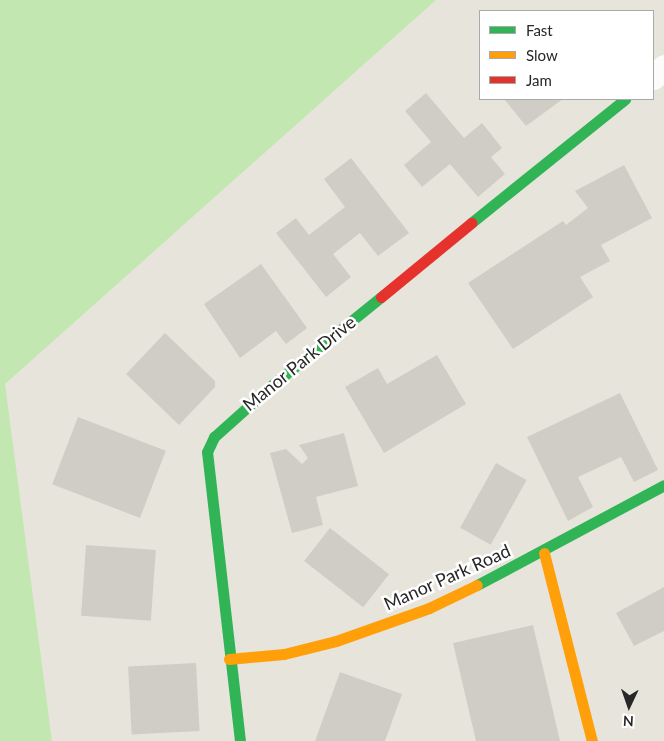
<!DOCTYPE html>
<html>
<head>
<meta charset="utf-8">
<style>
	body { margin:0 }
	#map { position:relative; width:664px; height:741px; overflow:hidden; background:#e7e4dc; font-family:Lato,sans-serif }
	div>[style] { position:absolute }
	.green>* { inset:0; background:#c2e7b0 }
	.building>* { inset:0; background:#d0cdc7; transform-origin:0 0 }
	.street>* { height:25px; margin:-12.5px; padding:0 12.5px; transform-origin:12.5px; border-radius:12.5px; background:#fbfbfa }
	.fast>* { height:11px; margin:-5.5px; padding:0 5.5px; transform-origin:5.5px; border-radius:5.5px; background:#30b455 }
	.slow>* { height:11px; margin:-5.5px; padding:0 5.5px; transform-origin:5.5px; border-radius:5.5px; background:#ff9f0a }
	.jam>* { height:11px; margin:-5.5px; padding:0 5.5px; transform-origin:5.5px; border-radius:5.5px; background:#e5322d }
	span { translate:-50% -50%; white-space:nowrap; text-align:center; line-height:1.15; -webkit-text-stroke:5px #fff; paint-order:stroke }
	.street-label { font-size:18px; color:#272727 }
	.legend { position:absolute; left:479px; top:10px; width:175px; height:90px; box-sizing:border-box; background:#fff; border:1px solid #a9a9a9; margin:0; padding:6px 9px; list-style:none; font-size:15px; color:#272727 }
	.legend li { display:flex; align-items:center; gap:10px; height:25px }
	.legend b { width:25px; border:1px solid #a9a9a9 }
	.north { position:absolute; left:604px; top:681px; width:50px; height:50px; -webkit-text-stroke:4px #fff; paint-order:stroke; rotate:183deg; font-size:14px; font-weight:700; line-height:20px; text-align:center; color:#272727 }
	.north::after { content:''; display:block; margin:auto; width:18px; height:22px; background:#272727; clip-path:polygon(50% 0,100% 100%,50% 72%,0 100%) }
</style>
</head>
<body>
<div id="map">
	<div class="green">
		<div style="clip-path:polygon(0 0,436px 0,5px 384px,52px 741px,0 741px)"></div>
	</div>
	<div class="building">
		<div style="clip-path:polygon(426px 93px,464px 138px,482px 123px,502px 148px,491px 157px,505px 174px,478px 197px,450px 164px,422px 187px,404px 165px,431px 142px,405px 111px)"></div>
		<div style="clip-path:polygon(504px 99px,563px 99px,526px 126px)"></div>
		<div style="clip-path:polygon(351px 158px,409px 233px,378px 256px,360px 233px,333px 254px,351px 277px,326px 297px,276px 233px,296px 218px,309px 235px,345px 207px,324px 179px)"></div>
		<div style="clip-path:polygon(624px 165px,652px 218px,601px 245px,610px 261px,580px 277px,593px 297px,513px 349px,468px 283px,563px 221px,566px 225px,588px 208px,575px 191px)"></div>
		<div style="clip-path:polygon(261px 264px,307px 328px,286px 344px,276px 331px,240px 358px,204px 304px)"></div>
		<div style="clip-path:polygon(165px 333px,215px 381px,215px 387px,179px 425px,126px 374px)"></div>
		<div style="clip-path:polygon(437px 355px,466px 404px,384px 453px,345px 387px,378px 368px,387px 384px)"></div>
		<div style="clip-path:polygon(620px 393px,658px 470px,634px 482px,621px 457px,578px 477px,593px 507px,568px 521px,527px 437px)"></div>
		<div style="left:78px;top:417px;width:94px;height:72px;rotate:21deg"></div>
		<div style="clip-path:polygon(344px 433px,358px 486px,316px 497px,323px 525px,292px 533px,270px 453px,286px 449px,302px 464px,308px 458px,299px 445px)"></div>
		<div style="left:496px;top:463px;width:35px;height:74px;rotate:29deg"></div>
		<div style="left:330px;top:528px;width:75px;height:42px;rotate:38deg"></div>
		<div style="left:86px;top:545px;width:70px;height:71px;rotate:4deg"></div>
		<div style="clip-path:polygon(664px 587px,664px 631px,634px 646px,616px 613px)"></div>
		<div style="clip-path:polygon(533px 625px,560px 741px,476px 741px,453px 643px)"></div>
		<div style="left:196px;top:663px;width:68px;height:68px;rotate:87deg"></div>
		<div style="clip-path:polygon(340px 672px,402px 694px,385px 741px,315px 741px)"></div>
	</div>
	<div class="street">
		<div style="left:653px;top:77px;width:15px;rotate:-42deg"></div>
	</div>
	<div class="fast">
		<div style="left:471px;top:223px;width:198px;rotate:-38.8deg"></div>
		<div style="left:477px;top:585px;width:212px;rotate:-28.1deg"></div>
		<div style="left:240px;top:741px;width:291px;rotate:-96.5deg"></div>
		<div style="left:207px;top:452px;width:17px;rotate:-65deg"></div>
		<div style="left:214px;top:437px;width:76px;rotate:-41.8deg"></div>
		<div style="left:271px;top:386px;width:141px;rotate:-39deg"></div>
	</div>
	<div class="slow">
		<div style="left:544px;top:553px;width:194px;rotate:75.7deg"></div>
		<div style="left:229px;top:659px;width:55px;rotate:-5.2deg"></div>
		<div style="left:284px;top:654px;width:54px;rotate:-14deg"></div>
		<div style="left:336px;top:641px;width:99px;rotate:-19.5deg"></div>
		<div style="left:429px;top:608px;width:53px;rotate:-25.6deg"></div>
	</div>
	<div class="jam">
		<div style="left:381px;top:297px;width:117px;rotate:-39.4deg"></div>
	</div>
	<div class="street-label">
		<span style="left:299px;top:363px;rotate:-39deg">Manor Park Drive</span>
		<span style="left:447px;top:577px;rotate:-24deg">Manor Park Road</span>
	</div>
	<ul class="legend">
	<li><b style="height:6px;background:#30b455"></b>Fast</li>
	<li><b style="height:6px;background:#ff9f0a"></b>Slow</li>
	<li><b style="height:6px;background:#e5322d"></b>Jam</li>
	</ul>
	<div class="north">N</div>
</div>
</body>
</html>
